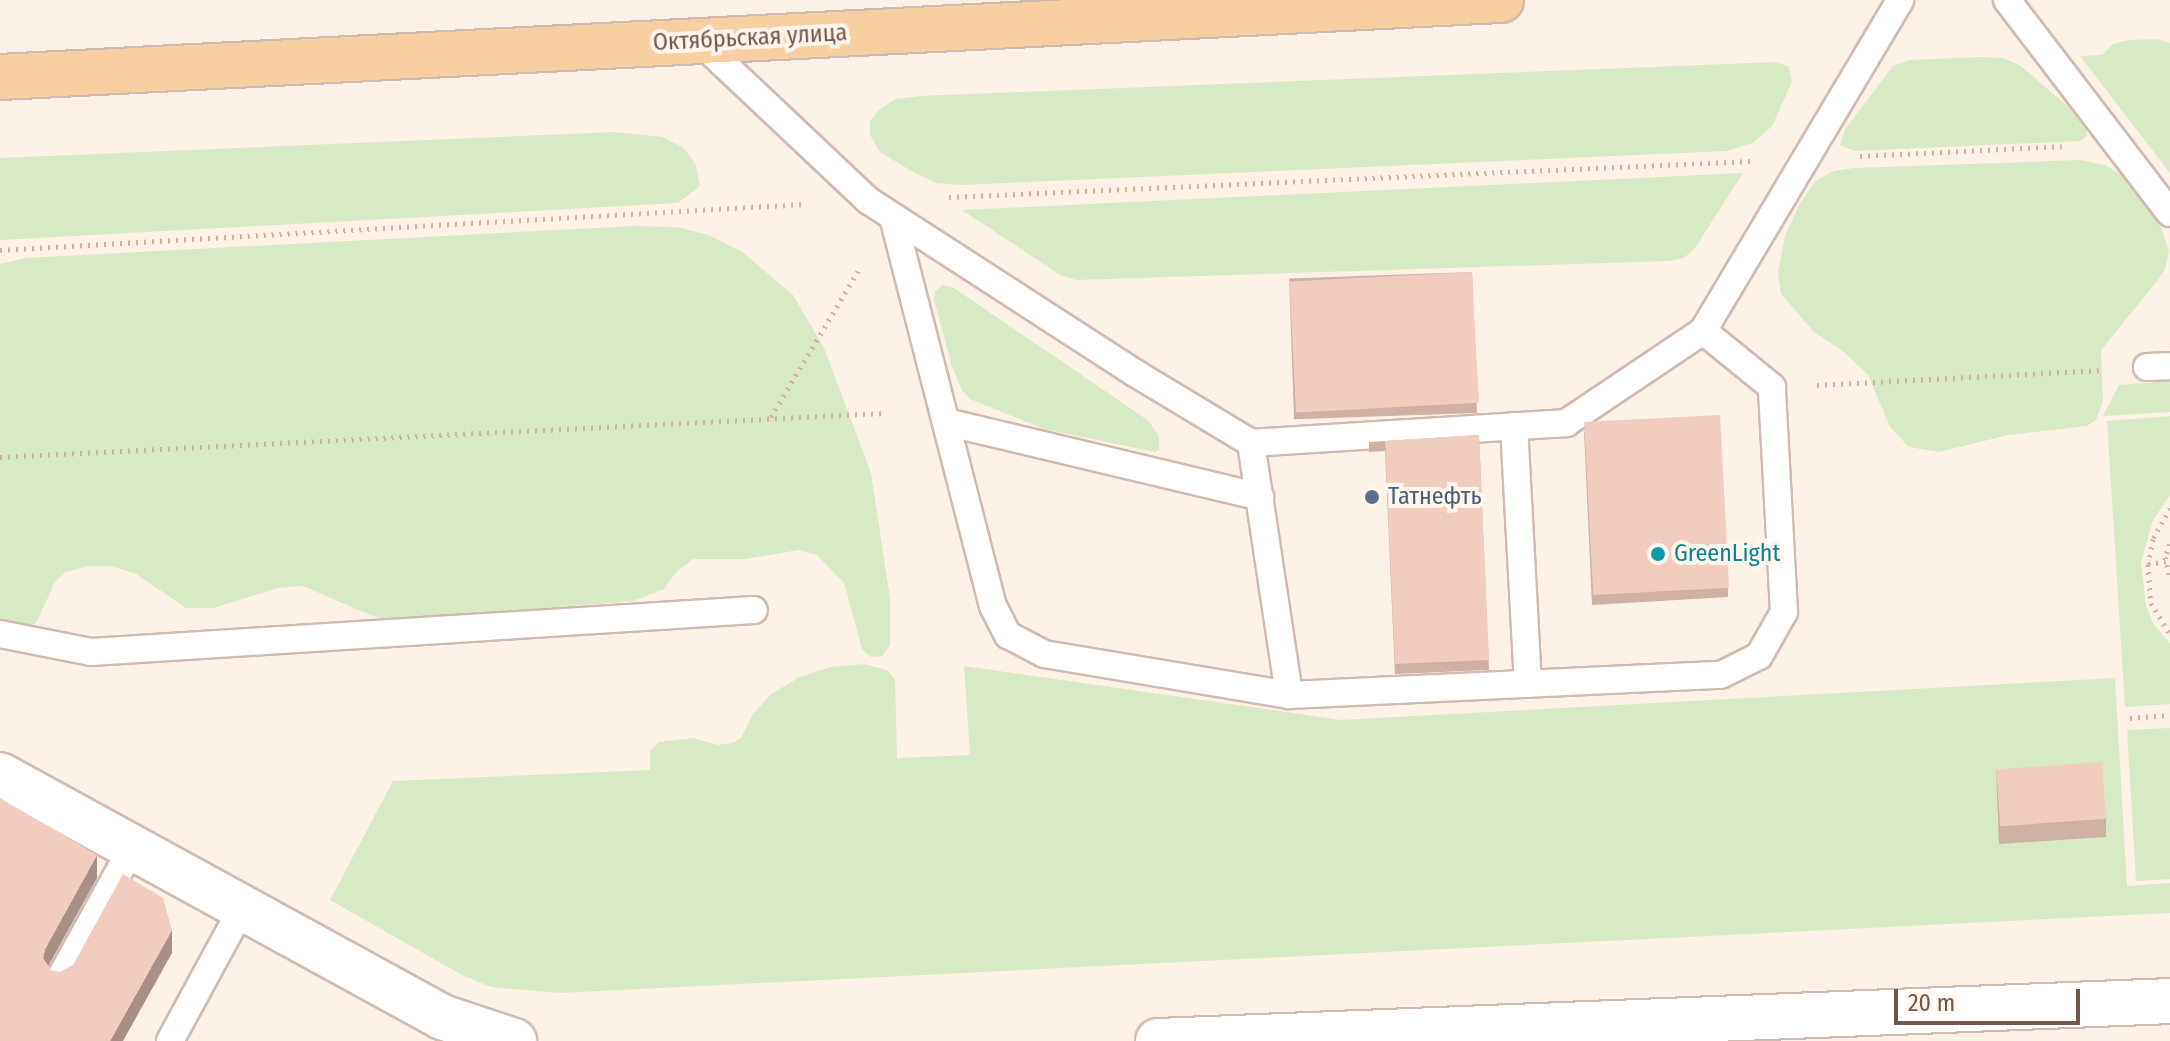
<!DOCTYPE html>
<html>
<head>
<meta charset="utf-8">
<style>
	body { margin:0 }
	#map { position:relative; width:2170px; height:1041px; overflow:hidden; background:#fcf1e7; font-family:"Fira Sans Condensed",sans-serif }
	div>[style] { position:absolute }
	.green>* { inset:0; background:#d8e9c5 }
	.path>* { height:5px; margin-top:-2.5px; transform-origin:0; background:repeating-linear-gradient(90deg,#d5b0a2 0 2px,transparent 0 8px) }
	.roads { filter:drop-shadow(2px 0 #cfbab0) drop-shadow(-2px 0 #cfbab0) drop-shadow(0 2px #cfbab0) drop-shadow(0 -2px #cfbab0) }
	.service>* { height:26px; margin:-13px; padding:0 13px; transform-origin:13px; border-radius:13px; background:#fff }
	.minor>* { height:44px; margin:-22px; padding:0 22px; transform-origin:22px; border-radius:22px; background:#fff }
	.primary>* { height:44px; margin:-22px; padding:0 22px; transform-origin:22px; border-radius:22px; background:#f8cfa1 }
	.wall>* { inset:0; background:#ceb0a4; transform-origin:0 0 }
	.shaded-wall>* { inset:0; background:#a89086 }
	.building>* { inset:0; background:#f0cdbf; transform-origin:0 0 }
	.dots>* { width:22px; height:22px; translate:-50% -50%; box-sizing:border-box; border:4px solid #fef6ed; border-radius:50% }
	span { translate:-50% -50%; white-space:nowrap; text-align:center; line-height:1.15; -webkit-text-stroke:8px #fef6ed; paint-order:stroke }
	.street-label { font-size:24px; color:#75564c }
	.service-label { font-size:24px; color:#4e5e75 }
	.left { translate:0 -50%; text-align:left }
	.culture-label { font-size:24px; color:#0d838f }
	.scale { position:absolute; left:1894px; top:989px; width:186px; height:36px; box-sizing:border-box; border:4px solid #75564c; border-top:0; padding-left:10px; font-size:24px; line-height:28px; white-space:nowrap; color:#75564c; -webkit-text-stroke:6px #fef6ed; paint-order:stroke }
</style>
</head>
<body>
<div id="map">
	<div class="green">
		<div style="clip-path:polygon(2157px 39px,2170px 43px,2170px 173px,2080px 56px,2102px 55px,2113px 44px,2129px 40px)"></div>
		<div style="clip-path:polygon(1981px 57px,2003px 58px,2021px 66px,2074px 112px,2086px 129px,2087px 136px,2080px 141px,1855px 151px,1840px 145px,1845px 129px,1893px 66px,1910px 60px)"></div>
		<div style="clip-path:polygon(1777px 62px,1789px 67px,1792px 82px,1772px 126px,1753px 143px,1727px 151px,962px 185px,937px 183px,913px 172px,880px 152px,870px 135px,870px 121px,879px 110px,895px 99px,920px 96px)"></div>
		<div style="clip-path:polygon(614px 132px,663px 137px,684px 148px,696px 165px,700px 186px,678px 203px,0 240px,0 158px)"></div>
		<div style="clip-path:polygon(2080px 160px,2105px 165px,2128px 179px,2161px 228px,2169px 251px,2165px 269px,2158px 280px,2101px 350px,2103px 401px,2096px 420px,2087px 426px,2008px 435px,1939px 452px,1909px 447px,1890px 427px,1868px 375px,1843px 351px,1814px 332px,1781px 294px,1778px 272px,1785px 236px,1799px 205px,1815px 181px,1834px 171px,1854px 168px)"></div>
		<div style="clip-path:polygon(1743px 173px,1695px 248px,1684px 258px,1669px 261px,1076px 280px,1060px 275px,962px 210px)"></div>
		<div style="clip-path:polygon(634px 226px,677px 227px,708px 235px,741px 251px,793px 295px,824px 348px,871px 473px,890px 598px,890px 645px,882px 656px,871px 657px,862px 649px,844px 583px,817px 555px,799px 550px,745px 559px,694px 559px,677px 571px,664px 589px,633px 601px,393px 620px,370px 615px,303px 586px,278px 588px,213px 608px,186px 608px,136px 574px,112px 566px,88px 566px,66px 572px,55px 582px,37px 621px,28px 631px,0 637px,0 264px,25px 258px)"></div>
		<div style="clip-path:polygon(943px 285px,954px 288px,1149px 421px,1159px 437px,1159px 450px,1155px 452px,1044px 429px,970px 399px,962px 390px,952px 367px,934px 300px,935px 291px)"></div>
		<div style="clip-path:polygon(2170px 381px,2170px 412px,2103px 416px,2119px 385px)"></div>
		<div style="clip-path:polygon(2170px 416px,2170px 495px,2153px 520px,2141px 563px,2146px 606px,2153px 623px,2170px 644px,2170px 704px,2125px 707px,2107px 421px)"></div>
		<div style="clip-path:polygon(864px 664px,887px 670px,895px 679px,897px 758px,970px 755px,964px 666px,1341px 720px,2115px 678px,2127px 886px,2170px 883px,2170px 913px,560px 993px,491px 987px,462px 975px,330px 900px,393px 781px,650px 770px,650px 750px,659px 742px,693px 738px,718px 745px,732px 743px,741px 738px,753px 714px,771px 694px,800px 677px,830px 667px)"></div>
		<div style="clip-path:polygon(2170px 728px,2170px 879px,2136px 881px,2127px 730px)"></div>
	</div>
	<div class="path">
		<div style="left:1860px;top:156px;width:202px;rotate:-2.8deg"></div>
		<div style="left:949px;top:197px;width:803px;rotate:-2.57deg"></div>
		<div style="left:0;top:250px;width:805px;rotate:-3.27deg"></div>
		<div style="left:1817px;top:385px;width:286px;rotate:-3deg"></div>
		<div style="left:771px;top:417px;width:170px;rotate:-59.2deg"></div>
		<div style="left:0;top:457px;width:884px;rotate:-2.85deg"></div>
		<div style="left:2170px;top:508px;width:35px;rotate:119deg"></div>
		<div style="left:2153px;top:539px;width:25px;rotate:101deg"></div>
		<div style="left:2148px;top:564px;width:39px;rotate:86deg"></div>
		<div style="left:2151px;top:603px;width:37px;rotate:59deg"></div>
		<div style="left:2170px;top:544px;width:14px;rotate:111deg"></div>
		<div style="left:2165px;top:557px;width:22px;rotate:77deg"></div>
		<div style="left:2148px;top:564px;width:18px;rotate:-9deg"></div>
		<div style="left:2130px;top:718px;width:40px;rotate:-4.3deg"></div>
	</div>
	<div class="roads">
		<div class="service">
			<div style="left:2007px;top:0;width:268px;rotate:52.6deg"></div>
			<div style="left:699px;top:41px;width:233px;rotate:43.3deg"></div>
			<div style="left:869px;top:201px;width:317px;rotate:32.9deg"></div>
			<div style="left:1135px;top:373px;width:135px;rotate:31.1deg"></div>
			<div style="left:1251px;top:443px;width:316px;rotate:-3.6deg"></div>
			<div style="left:1566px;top:423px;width:165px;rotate:-33.9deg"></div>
			<div style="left:1703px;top:331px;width:385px;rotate:-59.2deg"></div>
			<div style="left:893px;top:217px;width:402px;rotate:75.6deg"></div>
			<div style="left:993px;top:606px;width:33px;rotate:63deg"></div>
			<div style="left:1008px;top:635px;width:41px;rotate:27.8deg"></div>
			<div style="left:1044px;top:654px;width:248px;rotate:9.5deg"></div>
			<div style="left:2147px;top:367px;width:23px;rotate:-2deg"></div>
			<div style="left:946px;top:422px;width:323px;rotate:13.4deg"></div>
			<div style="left:1514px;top:426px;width:258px;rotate:86.9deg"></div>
			<div style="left:1251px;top:443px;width:255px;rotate:81.4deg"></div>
			<div style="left:1289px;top:695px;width:432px;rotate:-2.7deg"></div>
			<div style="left:1721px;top:675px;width:42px;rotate:-26.6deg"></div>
			<div style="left:1759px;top:656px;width:51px;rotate:-60.4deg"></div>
			<div style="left:1784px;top:612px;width:225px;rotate:-93.1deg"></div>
			<div style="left:1772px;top:387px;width:89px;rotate:-140.9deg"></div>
			<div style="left:0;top:634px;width:93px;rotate:11.2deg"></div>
			<div style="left:91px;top:652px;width:664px;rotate:-3.62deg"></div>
			<div style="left:59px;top:980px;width:151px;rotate:-61.1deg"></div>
			<div style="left:170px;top:1041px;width:149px;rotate:-61.5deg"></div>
		</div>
		<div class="minor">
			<div style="left:0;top:775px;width:504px;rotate:28.7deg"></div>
			<div style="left:442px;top:1017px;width:76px;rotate:18.4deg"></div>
			<div style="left:1158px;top:1041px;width:1013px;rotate:-2.26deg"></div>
		</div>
		<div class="primary">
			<div style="left:0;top:77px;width:1503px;rotate:-2.94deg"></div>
		</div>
	</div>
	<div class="wall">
		<div style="left:1472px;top:272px;width:141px;height:183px;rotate:88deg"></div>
		<div style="clip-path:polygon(1584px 431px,1728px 588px,1728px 597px,1592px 605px)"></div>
		<div style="clip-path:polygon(1479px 435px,1489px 670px,1395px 674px,1385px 451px,1369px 452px,1369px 442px)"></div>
		<div style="clip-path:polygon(1996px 769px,2106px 819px,2106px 837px,1999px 844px)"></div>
	</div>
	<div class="shaded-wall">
		<div style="clip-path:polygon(97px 855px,97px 878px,45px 972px,43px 958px,45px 949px)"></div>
		<div style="clip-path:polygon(172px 930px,172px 953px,123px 1041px,110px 1041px)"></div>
	</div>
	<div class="building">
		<div style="left:1472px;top:272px;width:131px;height:183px;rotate:87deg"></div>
		<div style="left:1720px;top:415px;width:173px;height:136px;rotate:87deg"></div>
		<div style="clip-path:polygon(1479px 435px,1489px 660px,1395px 664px,1385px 441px,1369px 442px)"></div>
		<div style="left:2102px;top:762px;width:57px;height:106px;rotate:86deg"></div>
		<div style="clip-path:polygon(0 798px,97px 855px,45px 949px,43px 958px,51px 970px,60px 972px,73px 965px,123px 874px,163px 898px,172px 930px,110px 1041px,0 1041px)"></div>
	</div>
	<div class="dots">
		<div style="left:1372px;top:497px;background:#5c6f8a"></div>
		<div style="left:1658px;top:554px;background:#0f9aa8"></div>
	</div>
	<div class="street-label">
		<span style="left:750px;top:38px;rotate:-3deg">Октябрьская улица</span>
	</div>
	<div class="service-label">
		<span class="left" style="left:1388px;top:497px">Татнефть</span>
	</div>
	<div class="culture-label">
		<span class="left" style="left:1674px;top:554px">GreenLight</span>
	</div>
	<div class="scale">20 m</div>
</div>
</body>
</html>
